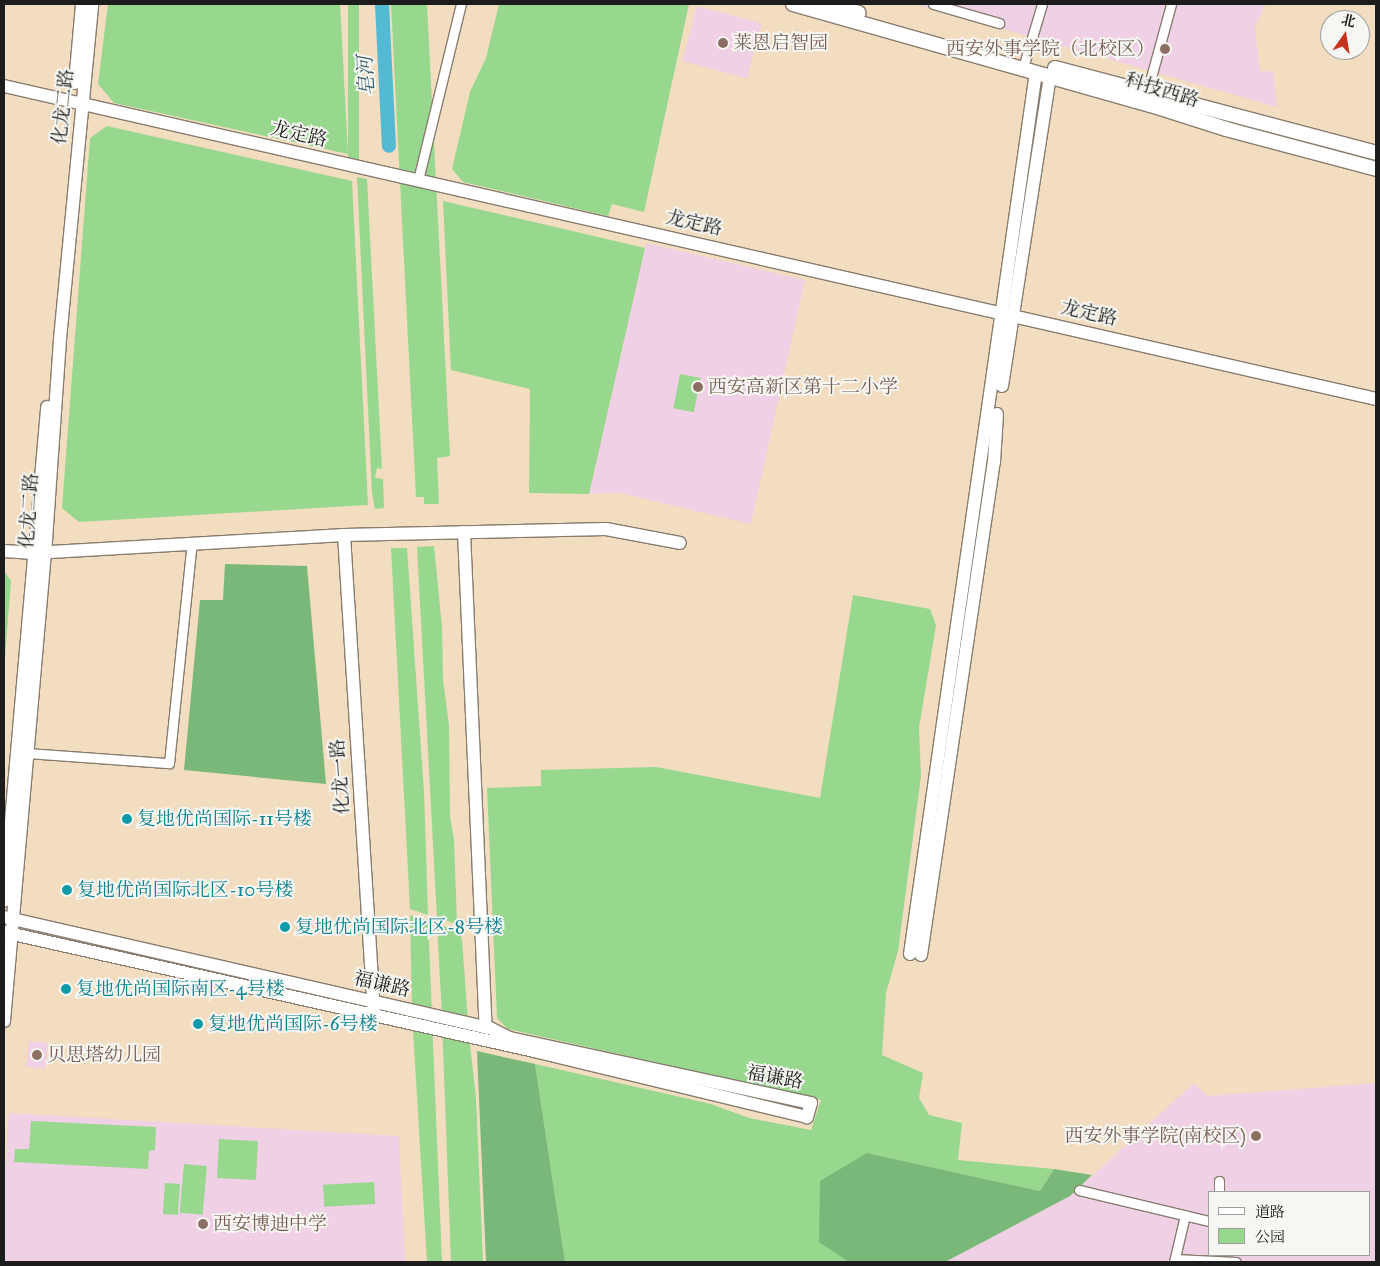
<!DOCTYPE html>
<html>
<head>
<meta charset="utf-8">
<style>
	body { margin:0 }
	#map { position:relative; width:1380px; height:1266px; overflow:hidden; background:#f2ddc0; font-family:"IM FELL Great Primer","Noto Serif SC",serif }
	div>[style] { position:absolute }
	.built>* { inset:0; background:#f0d0e4; transform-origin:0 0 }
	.green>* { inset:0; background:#97d78e; transform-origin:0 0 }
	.forest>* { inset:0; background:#79b879 }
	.river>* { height:14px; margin:-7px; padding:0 7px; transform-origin:7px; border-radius:7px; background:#54b9d2 }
	.roads { filter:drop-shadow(1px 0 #877c6e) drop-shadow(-1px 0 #877c6e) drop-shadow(0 1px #877c6e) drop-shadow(0 -1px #877c6e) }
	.street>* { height:9px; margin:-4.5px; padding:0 4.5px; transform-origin:4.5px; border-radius:4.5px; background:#fff }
	.secondary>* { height:12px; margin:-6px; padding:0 6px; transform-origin:6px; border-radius:6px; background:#fff }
	.primary>* { height:14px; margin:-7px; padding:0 7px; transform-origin:7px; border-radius:7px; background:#fff }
	.dots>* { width:14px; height:14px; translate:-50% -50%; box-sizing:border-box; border:2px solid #f6f6f2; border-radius:50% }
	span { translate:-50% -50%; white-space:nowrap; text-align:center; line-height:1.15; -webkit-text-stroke:4px #f6f6f2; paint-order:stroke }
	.education-label { font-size:19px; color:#785e54 }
	.left { translate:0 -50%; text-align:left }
	.right { translate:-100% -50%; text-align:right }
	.street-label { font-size:19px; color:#1c1c1c }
	.culture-label { font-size:19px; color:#0d838f }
	.water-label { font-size:20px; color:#325b65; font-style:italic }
	.frame { position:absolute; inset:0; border:5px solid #1c1c1c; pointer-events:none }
	.legend { position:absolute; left:1208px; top:1191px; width:162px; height:65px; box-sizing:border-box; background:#f6f6f2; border:1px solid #9f9f9c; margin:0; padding:6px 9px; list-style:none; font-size:15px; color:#1c1c1c }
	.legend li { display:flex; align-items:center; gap:10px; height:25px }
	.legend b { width:25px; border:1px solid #9f9f9c }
	.north { position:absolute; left:1320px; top:10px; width:50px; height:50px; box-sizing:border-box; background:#f6f6f2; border:1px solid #9f9f9c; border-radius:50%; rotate:13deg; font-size:14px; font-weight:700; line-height:20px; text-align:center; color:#1c1c1c }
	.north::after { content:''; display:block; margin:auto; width:18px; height:22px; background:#c8321e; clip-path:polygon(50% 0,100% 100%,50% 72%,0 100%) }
</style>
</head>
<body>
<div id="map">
	<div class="built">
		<div style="clip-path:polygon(915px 4px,1266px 4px,1255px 27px,1260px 72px,1273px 70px,1277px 107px)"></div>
		<div style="left:697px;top:6px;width:67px;height:57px;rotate:15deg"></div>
		<div style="clip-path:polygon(646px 243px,805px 280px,751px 524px,620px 493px,589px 494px)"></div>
		<div style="left:29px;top:1041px;width:19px;height:26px;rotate:6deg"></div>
		<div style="clip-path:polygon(evenodd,1194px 1083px,1207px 1096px,1376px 1083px,1376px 1262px,945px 1262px,1070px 1196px,1194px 1083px,1209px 1192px,1369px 1192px,1369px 1255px,1209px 1255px,1209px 1192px)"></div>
		<div style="clip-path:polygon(9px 1113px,399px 1136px,405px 1262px,4px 1262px,4px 1186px)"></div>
	</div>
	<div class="green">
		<div style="clip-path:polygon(108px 4px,340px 4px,348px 154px,114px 103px,98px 84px)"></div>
		<div style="left:348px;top:4px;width:11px;height:167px"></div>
		<div style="clip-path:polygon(391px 4px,427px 4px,450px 456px,437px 458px,439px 504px,416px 504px,424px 504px,424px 497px,416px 497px)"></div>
		<div style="clip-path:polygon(499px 4px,689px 4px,644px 212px,612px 204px,608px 216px,463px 182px,452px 169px,470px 92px,486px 58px)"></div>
		<div style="clip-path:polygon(107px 126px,352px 181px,368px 505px,79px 522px,62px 508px,90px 138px)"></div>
		<div style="clip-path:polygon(357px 177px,367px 179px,382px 469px,377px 468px,375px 478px,383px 479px,384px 508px,375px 509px,372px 493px)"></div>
		<div style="clip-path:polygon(443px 201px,645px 248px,589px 494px,529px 493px,530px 389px,451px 370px)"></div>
		<div style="left:680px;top:374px;width:21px;height:35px;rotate:11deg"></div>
		<div style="clip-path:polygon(434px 546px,442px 627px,443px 680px,449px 725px,450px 817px,454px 839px,457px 924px,437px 918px,417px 547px)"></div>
		<div style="clip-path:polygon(391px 548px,407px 548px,424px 792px,428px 915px,410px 909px)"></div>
		<div style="clip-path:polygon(4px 571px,11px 581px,4px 670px)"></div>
		<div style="clip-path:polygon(853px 595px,930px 609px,936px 625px,919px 728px,921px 776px,898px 951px,886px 993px,882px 1055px,923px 1073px,919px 1098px,929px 1115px,962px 1123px,958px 1160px,1054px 1169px,1040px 1191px,867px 1153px,849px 1262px,565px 1262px,535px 1064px,711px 1104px,749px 1118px,811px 1130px,821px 1100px,508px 1029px,497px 1018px,487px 788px,541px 786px,541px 770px,656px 767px,820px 798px)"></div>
		<div style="clip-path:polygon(410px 915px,428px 921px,432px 1013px,412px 1008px)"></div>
		<div style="clip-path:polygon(437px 924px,459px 931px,462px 940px,468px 1021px,442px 1015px)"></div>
		<div style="clip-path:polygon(412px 1014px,432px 1019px,442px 1262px,427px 1262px)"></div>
		<div style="clip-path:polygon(442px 1021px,468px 1027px,476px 1098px,483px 1262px,451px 1262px)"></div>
		<div style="clip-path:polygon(31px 1121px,156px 1127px,155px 1150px,149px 1151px,148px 1169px,14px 1162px,15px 1149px,29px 1149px)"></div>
		<div style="left:219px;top:1139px;width:39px;height:39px;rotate:3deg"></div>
		<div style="left:184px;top:1164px;width:23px;height:49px;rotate:5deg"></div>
		<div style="left:374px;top:1182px;width:22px;height:51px;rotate:87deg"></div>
		<div style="left:165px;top:1183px;width:15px;height:31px;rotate:4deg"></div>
	</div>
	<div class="forest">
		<div style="clip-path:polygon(225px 564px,307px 566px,326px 784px,184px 770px,200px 600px,223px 600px)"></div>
		<div style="clip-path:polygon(477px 1051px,535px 1064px,565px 1262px,486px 1262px)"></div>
		<div style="clip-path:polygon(867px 1153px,1040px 1191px,1054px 1169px,1092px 1175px,1070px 1196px,945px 1262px,849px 1262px,819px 1242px,820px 1181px)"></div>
	</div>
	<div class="river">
		<div style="left:382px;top:4px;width:142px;rotate:87.2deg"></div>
	</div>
	<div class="roads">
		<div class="street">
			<div style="left:933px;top:4px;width:69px;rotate:16.1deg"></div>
			<div style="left:1025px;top:61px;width:59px;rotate:-73.4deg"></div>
			<div style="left:1147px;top:92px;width:91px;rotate:-74.7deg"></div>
			<div style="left:418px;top:180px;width:181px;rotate:-76.3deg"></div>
			<div style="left:28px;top:753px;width:141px;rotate:4.1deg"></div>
			<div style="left:169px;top:763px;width:222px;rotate:-84.1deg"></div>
			<div style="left:1079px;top:1190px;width:134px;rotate:13.4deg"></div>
			<div style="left:1219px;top:1192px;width:11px;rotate:-90deg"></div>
			<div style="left:1175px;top:1259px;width:61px;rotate:2.8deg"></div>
			<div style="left:1174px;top:1262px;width:48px;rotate:-76.8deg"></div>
		</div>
		<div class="secondary">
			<div style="left:75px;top:83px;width:79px;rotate:-84.9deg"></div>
			<div style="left:4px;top:86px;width:1407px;rotate:12.85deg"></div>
			<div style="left:1002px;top:386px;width:314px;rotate:-81.2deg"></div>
			<div style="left:464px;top:532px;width:496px;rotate:87.5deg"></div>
			<div style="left:344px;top:535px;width:475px;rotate:86.4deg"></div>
			<div style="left:4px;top:551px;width:29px;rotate:4deg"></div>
			<div style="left:33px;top:553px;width:312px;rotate:-3.3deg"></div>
			<div style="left:344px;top:535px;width:262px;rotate:-1.3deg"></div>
			<div style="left:606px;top:529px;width:75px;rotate:10.7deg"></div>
			<div style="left:4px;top:901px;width:496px;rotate:-85deg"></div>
			<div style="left:4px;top:917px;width:499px;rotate:12.9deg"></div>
			<div style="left:490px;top:1028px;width:22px;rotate:27deg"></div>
			<div style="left:510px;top:1038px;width:308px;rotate:12.2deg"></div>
			<div style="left:811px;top:1103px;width:15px;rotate:106deg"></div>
			<div style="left:807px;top:1117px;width:281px;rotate:-166.4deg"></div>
			<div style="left:534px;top:1051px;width:543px;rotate:-167.35deg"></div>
			<div style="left:910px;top:954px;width:891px;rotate:-81.87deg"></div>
			<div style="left:921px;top:955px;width:498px;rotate:-81.6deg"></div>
			<div style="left:994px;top:462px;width:48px;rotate:-86.4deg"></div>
			<div style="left:4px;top:1021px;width:483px;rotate:-85deg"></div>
			<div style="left:46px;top:540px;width:201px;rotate:-86deg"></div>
			<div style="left:60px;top:339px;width:337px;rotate:-84.5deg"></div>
		</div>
		<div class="primary">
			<div style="left:793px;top:4px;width:372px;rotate:15.8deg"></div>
			<div style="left:1151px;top:105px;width:79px;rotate:17.7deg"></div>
			<div style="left:1226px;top:129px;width:155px;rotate:14.9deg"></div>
			<div style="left:829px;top:4px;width:31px;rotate:17deg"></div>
			<div style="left:1055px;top:68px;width:332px;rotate:14.8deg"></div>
		</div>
	</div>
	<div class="dots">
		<div style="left:723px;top:43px;background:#8d6e63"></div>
		<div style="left:1165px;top:49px;background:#8d6e63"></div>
		<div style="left:698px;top:387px;background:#8d6e63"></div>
		<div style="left:127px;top:819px;background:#0f9aa8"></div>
		<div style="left:67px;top:890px;background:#0f9aa8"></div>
		<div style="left:285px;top:927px;background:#0f9aa8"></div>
		<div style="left:66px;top:989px;background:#0f9aa8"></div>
		<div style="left:198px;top:1024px;background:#0f9aa8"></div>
		<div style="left:37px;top:1055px;background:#8d6e63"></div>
		<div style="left:1256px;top:1136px;background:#8d6e63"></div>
		<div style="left:203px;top:1224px;background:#8d6e63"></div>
	</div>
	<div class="education-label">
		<span class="left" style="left:733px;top:43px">莱恩启智园</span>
		<span class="right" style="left:1155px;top:49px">西安外事学院（北校区）</span>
		<span class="left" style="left:708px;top:387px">西安高新区第十二小学</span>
		<span class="left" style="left:47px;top:1055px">贝思塔幼儿园</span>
		<span class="right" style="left:1246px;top:1136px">西安外事学院(南校区)</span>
		<span class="left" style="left:213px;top:1224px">西安博迪中学</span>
	</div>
	<div class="street-label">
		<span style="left:1162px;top:90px;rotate:17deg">科技西路</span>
		<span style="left:63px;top:107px;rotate:-84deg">化龙二路</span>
		<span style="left:299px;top:134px;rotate:13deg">龙定路</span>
		<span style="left:694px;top:223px;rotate:13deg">龙定路</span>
		<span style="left:1089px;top:313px;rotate:13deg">龙定路</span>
		<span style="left:29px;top:511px;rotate:-86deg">化龙二路</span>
		<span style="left:340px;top:777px;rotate:-94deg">化龙一路</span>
		<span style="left:382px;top:984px;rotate:13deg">福谦路</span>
		<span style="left:775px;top:1077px;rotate:10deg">福谦路</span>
	</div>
	<div class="culture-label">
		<span class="left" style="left:137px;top:819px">复地优尚国际-11号楼</span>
		<span class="left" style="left:77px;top:890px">复地优尚国际北区-10号楼</span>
		<span class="left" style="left:295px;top:927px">复地优尚国际北区-8号楼</span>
		<span class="left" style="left:76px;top:989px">复地优尚国际南区-4号楼</span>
		<span class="left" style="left:208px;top:1024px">复地优尚国际-6号楼</span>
	</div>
	<div class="water-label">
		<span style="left:366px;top:76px;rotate:-93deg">皂河</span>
	</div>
	<div class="frame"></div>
	<ul class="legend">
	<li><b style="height:6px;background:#fff"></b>道路</li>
	<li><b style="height:14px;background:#97d78e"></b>公园</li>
	</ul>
	<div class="north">北</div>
</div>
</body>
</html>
